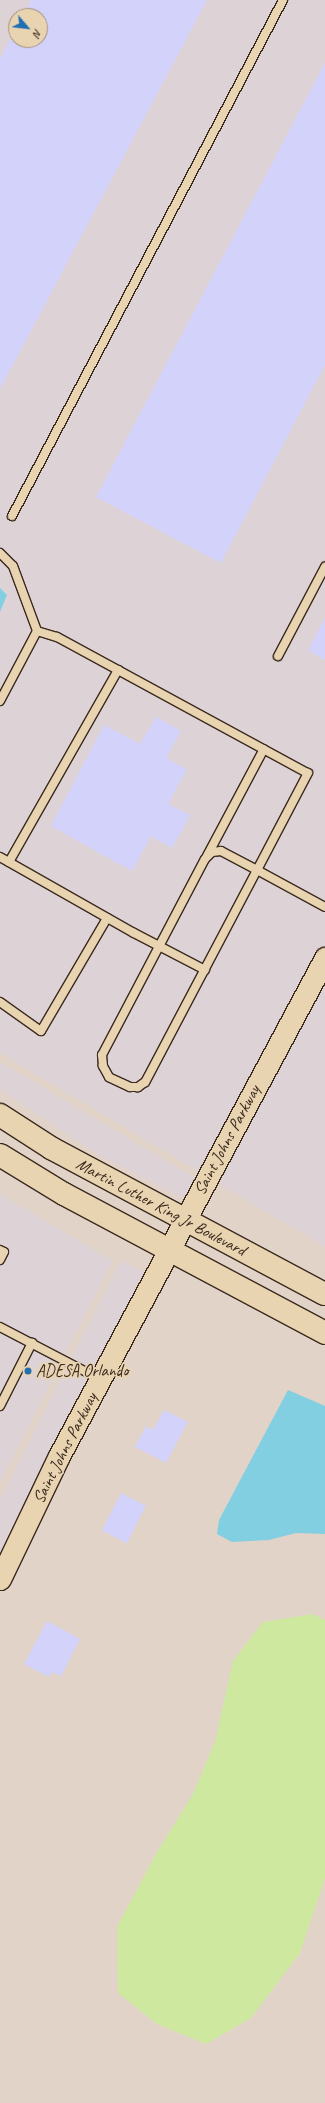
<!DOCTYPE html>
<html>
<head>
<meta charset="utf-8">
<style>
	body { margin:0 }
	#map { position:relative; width:325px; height:2103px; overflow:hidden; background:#e2d3c8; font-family:Caveat,sans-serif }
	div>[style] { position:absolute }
	.built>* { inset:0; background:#ddd3d7 }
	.green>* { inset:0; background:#cee99f }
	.water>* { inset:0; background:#83cfe2 }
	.building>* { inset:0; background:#d2d2fb; transform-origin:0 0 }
	.roads { filter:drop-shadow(1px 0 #3b2a1e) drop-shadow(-1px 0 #3b2a1e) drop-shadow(0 1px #3b2a1e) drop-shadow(0 -1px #3b2a1e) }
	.service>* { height:8px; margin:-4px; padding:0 4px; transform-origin:4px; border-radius:4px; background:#e9d4b2 }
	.tertiary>* { height:21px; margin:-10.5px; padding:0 10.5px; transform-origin:10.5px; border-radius:10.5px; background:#e9d4b2 }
	.secondary>* { height:22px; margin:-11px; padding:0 11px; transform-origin:11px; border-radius:11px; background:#e9d4b2 }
	.dots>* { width:11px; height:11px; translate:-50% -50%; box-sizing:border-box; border:2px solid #e9d4b2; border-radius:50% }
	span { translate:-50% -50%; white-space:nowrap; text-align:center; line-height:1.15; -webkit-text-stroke:3.5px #e9d4b2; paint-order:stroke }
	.street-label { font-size:17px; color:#3b2a1e }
	.poi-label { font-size:17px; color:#3b2a1e }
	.left { translate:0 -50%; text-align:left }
	.north { position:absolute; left:8px; top:8px; width:40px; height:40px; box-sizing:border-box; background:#e9d4b2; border:1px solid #a39077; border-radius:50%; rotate:118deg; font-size:11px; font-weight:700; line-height:16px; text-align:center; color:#3b2a1e }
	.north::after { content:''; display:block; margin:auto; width:14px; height:18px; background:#1f6fb2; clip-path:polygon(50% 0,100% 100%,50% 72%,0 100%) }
</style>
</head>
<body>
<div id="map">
	<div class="built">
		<div style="clip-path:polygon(evenodd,0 0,325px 0,325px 1247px,0 1053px,0 0,16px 16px,40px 16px,40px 40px,16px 40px,16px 16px)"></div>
		<div style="clip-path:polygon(0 1062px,195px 1178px,184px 1199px,102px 1157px,0 1090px)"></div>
		<div style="clip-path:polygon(0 1194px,113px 1261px,0 1482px)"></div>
		<div style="clip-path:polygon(121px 1260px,145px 1273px,0 1557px,0 1500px)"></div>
	</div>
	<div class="green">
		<div style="clip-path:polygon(313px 1614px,325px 1620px,325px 1878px,300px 1953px,251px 2018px,206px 2044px,157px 2024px,118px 1993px,117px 1927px,157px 1852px,192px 1796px,215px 1742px,233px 1661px,263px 1622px)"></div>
	</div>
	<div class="water">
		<div style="clip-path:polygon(0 588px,7px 595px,0 612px)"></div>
		<div style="clip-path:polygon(288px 1390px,325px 1406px,325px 1534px,296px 1533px,269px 1540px,232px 1542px,217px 1534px,219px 1520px)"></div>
	</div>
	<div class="building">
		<div style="clip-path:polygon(31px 0,207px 0,0 389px,0 59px,16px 29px,16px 40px,40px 40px,40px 16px,23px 16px)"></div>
		<div style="clip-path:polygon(325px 63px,325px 365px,221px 563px,96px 497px)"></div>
		<div style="clip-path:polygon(325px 618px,325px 660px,308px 650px)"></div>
		<div style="clip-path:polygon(156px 717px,181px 731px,166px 758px,187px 769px,168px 804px,190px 815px,172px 848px,151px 836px,132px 871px,51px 826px,104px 725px,140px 744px)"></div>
		<div style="clip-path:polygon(164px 1410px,188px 1422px,166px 1463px,135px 1447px,146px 1426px,153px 1430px)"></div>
		<div style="left:121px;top:1493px;width:28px;height:42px;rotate:27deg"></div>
		<div style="clip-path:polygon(47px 1621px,80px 1639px,61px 1676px,52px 1672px,49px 1677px,24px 1664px)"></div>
	</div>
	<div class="roads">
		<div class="service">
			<div style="left:12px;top:516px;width:583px;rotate:-62.29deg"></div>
			<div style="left:0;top:553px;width:18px;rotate:45deg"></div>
			<div style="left:13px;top:566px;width:69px;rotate:69.7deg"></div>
			<div style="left:278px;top:656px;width:101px;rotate:-62.2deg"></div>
			<div style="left:0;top:701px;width:79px;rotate:-62.1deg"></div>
			<div style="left:37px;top:631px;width:21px;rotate:17deg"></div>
			<div style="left:57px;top:637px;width:285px;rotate:28.5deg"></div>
			<div style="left:308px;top:773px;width:110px;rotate:117.7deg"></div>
			<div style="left:257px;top:870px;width:240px;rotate:117.8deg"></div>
			<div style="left:145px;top:1082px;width:9px;rotate:144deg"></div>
			<div style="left:138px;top:1087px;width:8px;rotate:180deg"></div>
			<div style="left:130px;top:1087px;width:23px;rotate:-155deg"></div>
			<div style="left:109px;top:1077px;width:13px;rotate:-119deg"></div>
			<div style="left:103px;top:1066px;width:11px;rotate:-95deg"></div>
			<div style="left:102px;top:1055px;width:221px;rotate:-62.3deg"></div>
			<div style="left:205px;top:859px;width:10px;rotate:-45deg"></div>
			<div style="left:212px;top:852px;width:9px;rotate:-6deg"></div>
			<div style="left:221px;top:851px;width:41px;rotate:27.8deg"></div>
			<div style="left:257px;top:870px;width:77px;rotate:28.6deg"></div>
			<div style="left:207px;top:856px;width:121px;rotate:-62deg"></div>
			<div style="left:0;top:857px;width:154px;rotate:29.6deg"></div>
			<div style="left:134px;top:933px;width:80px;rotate:27.5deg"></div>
			<div style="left:9px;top:862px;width:221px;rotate:-60.4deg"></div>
			<div style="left:0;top:1002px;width:50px;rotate:35.3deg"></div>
			<div style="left:41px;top:1031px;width:131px;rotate:-59.7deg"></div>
			<div style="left:0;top:1250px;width:4px;rotate:27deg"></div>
			<div style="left:4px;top:1252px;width:9px;rotate:117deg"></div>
			<div style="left:0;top:1327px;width:113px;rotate:27.5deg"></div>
			<div style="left:0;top:1406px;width:71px;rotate:-63.1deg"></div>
		</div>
		<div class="tertiary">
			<div style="left:0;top:1579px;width:136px;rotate:-64.4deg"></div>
			<div style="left:59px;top:1456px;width:565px;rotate:-61.89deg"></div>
		</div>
		<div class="secondary">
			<div style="left:0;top:1115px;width:61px;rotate:32.9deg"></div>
			<div style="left:51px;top:1148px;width:310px;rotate:28.1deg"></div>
			<div style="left:0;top:1155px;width:75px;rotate:31.4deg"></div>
			<div style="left:64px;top:1194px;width:296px;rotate:28deg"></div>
		</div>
	</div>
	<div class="dots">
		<div style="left:28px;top:1371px;background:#1f6fb2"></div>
	</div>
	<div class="street-label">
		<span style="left:227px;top:1140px;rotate:-62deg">Saint Johns Parkway</span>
		<span style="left:161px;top:1207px;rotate:28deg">Martin Luther King Jr Boulevard</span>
		<span style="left:65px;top:1448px;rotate:-63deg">Saint Johns Parkway</span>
	</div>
	<div class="poi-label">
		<span class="left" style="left:36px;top:1371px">ADESA Orlando</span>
	</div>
	<div class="north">N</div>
</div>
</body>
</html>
